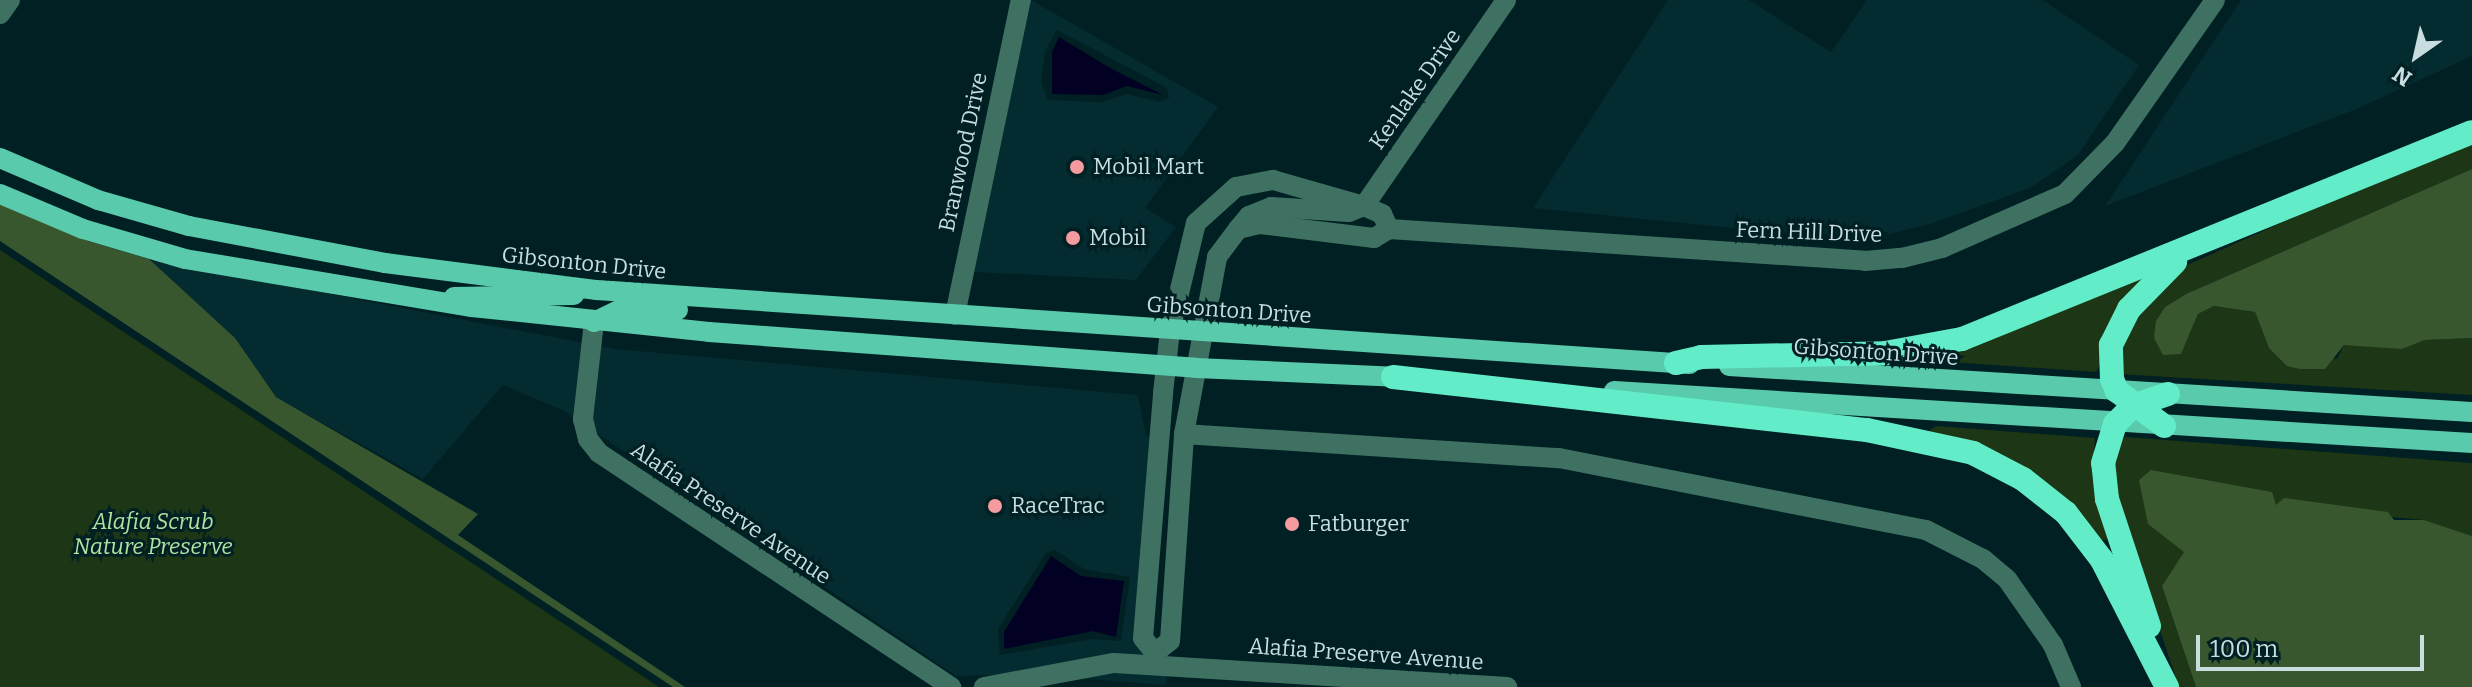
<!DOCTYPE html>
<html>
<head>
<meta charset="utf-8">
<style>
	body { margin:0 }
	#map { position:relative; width:2472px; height:687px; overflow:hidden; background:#012023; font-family:Bitter,serif }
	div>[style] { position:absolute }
	.built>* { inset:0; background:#042b30 }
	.green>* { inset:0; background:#1d3615 }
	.forest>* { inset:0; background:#39572f }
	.water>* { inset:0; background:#030123 }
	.minor>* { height:20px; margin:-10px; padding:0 10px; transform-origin:10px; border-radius:10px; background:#3f7162 }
	.major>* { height:20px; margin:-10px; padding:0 10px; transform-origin:10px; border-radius:10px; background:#59caab }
	.highway>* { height:24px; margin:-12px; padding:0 12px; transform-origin:12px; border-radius:12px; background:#62edc8 }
	.dots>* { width:22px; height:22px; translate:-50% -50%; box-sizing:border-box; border:4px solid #012023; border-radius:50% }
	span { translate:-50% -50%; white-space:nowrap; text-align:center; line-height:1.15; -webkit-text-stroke:6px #012023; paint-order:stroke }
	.street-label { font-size:22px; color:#c8dde0 }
	.poi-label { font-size:22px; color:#c8dde0 }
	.left { translate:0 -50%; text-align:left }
	.park-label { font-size:22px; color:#b0e2a0; font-style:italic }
	.north { position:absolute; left:2376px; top:16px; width:80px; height:80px; -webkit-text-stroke:6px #012023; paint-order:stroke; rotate:214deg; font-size:22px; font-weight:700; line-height:32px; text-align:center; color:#c8dde0 }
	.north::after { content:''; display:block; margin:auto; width:28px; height:36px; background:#c8dde0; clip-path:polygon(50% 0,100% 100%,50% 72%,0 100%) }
	.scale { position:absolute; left:2196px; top:635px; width:228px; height:36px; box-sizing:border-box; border:4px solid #c8dde0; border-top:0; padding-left:10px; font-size:24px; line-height:28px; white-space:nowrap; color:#c8dde0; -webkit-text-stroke:6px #012023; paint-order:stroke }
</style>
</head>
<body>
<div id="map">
	<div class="built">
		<div style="clip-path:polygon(evenodd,1031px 0,1218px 107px,1145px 208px,1176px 227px,1136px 280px,973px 272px,1031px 0,1057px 30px,1167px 88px,1169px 98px,1161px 102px,1127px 94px,1102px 102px,1048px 100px,1041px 82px,1045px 51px,1057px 30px)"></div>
		<div style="clip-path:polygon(1668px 0,1749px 0,1831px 52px,1867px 0,2043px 0,2139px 65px,2078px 155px,2030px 188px,1933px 223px,1861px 241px,1533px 208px)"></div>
		<div style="clip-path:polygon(2241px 0,2472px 0,2472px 56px,2359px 108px,2105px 206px)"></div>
		<div style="clip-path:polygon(evenodd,149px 259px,615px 349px,1138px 395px,1146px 436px,1153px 437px,1135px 638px,1162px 656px,1169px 651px,1166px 685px,1024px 674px,956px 676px,564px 411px,503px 385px,423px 479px,276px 397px,235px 338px,149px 259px,1055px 550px,1084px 569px,1130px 577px,1121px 641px,1092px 639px,1000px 655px,998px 629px,1046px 553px,1055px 550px)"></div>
	</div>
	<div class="green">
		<div style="clip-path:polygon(2472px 138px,2472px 169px,2186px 294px,2165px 307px,2156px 321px,2189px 336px,2198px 314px,2214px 306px,2255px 312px,2269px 348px,2337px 359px,2344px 345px,2357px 343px,2402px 349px,2425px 340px,2472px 338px,2472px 395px,2118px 374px,2117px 363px,2133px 317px,2185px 266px)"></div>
		<div style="clip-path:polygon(0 250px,659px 687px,0 687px)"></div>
		<div style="clip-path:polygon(2143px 278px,2096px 372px,1922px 360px,1922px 357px)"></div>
		<div style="clip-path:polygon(1936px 426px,2095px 438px,2092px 477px,2110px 539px,2102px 540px,1929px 431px)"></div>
		<div style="clip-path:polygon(2126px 437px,2472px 463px,2472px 536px,2424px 520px,2276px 506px,2184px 552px,2162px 586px,2196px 687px,2179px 687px,2111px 484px,2117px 445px)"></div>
	</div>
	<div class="forest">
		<div style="clip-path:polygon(2472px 169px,2472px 338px,2425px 340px,2402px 349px,2344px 345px,2325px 369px,2300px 369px,2287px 366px,2269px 348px,2255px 312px,2214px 306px,2198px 314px,2181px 354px,2163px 355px,2154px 338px,2156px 321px,2165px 307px,2186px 294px)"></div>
		<div style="clip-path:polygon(0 204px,88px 241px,149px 259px,235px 338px,276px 397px,478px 514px,458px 535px,685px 687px,673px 687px,0 241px)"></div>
		<div style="clip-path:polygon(2151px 470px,2272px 492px,2276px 505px,2284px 498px,2388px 512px,2394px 520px,2424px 520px,2472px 536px,2472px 687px,2196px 687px,2162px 586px,2184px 552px,2148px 524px,2139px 480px)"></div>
	</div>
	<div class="water">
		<div style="clip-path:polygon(1059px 37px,1110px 68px,1163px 95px,1127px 86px,1103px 95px,1052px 94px,1052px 52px)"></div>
		<div style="clip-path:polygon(1051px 556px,1081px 576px,1124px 581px,1116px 637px,1093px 631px,1004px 649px,1004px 632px)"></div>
	</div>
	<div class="minor">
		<div style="left:0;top:14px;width:17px;rotate:-54deg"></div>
		<div style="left:1238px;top:229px;width:17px;rotate:-50deg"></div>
		<div style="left:1249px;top:216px;width:24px;rotate:-22deg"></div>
		<div style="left:1271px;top:207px;width:78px;rotate:3.7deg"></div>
		<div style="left:1349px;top:212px;width:16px;rotate:-22deg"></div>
		<div style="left:1364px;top:206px;width:250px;rotate:-55.4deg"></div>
		<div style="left:955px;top:315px;width:322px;rotate:-78.2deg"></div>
		<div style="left:594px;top:322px;width:98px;rotate:96.5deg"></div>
		<div style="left:583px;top:419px;width:21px;rotate:76deg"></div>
		<div style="left:588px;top:439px;width:18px;rotate:52deg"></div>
		<div style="left:599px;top:453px;width:423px;rotate:33.6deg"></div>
		<div style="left:1184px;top:434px;width:376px;rotate:3.7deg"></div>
		<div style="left:1559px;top:458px;width:374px;rotate:11.1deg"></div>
		<div style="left:1926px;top:530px;width:64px;rotate:27deg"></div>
		<div style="left:1983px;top:559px;width:31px;rotate:40deg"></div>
		<div style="left:2007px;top:579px;width:80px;rotate:55.1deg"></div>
		<div style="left:2053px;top:645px;width:46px;rotate:66.8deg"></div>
		<div style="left:1155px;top:653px;width:19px;rotate:-39deg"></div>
		<div style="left:1170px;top:641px;width:207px;rotate:-86.1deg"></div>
		<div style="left:1184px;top:434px;width:180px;rotate:-79.4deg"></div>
		<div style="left:1217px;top:257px;width:35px;rotate:-53deg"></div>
		<div style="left:1238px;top:229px;width:23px;rotate:-13deg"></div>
		<div style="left:1260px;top:224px;width:115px;rotate:7deg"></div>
		<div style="left:1374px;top:238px;width:17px;rotate:-31deg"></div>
		<div style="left:1389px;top:229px;width:477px;rotate:3.8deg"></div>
		<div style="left:1865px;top:261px;width:37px;rotate:-5deg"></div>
		<div style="left:1902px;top:258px;width:41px;rotate:-14deg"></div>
		<div style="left:1942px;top:248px;width:134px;rotate:-23.7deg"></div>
		<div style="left:2065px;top:194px;width:71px;rotate:-45.6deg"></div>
		<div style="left:2115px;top:143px;width:174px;rotate:-55deg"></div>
		<div style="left:1154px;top:665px;width:12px;rotate:-85deg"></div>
		<div style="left:1155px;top:653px;width:19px;rotate:-129deg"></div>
		<div style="left:1143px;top:638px;width:246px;rotate:-85.3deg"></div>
		<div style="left:1163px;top:393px;width:62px;rotate:-83.6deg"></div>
		<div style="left:1170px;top:331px;width:111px;rotate:-76.5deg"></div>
		<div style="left:1196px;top:223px;width:54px;rotate:-42deg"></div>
		<div style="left:1236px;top:187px;width:38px;rotate:-11deg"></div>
		<div style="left:1273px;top:180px;width:95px;rotate:15.9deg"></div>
		<div style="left:1364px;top:206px;width:20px;rotate:24deg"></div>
		<div style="left:1382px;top:214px;width:17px;rotate:65deg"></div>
		<div style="left:984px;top:687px;width:132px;rotate:-10.5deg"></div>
		<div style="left:1114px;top:663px;width:394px;rotate:3.5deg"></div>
	</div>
	<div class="major">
		<div style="left:0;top:158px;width:107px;rotate:23.2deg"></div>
		<div style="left:98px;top:200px;width:95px;rotate:15.9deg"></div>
		<div style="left:189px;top:226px;width:199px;rotate:10.7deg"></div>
		<div style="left:385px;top:263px;width:214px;rotate:7.3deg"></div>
		<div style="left:597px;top:290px;width:1095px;rotate:3.88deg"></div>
		<div style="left:0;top:194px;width:90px;rotate:22.9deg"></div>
		<div style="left:83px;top:229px;width:106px;rotate:16.4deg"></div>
		<div style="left:185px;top:259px;width:291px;rotate:9.5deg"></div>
		<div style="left:472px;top:307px;width:238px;rotate:6deg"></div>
		<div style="left:709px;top:332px;width:488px;rotate:4.2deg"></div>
		<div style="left:1196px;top:368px;width:210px;rotate:2.5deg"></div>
		<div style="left:454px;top:297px;width:120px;rotate:-1deg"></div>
		<div style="left:594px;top:322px;width:32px;rotate:-26deg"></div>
		<div style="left:623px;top:308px;width:55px;rotate:2.1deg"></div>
		<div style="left:1729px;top:366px;width:744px;rotate:3.54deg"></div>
		<div style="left:1614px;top:391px;width:860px;rotate:3.47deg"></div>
	</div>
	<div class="highway">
		<div style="left:1676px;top:363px;width:26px;rotate:-13deg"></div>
		<div style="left:1701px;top:357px;width:184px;rotate:-1.2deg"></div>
		<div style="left:1885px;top:353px;width:78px;rotate:-10.3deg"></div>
		<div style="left:1962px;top:339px;width:550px;rotate:-22.09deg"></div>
		<div style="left:1393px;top:377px;width:477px;rotate:6.4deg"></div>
		<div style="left:1867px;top:430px;width:108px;rotate:12.2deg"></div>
		<div style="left:1973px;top:453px;width:56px;rotate:27.5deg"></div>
		<div style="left:2023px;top:479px;width:55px;rotate:38.3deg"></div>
		<div style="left:2066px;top:513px;width:59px;rotate:52.5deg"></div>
		<div style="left:2102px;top:560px;width:143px;rotate:62.9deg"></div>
		<div style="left:2164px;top:426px;width:59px;rotate:-143.3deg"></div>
		<div style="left:2117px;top:391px;width:13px;rotate:-113deg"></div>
		<div style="left:2112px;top:379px;width:34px;rotate:-92deg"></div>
		<div style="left:2111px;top:345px;width:40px;rotate:-63.4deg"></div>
		<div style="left:2129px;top:309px;width:66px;rotate:-45.6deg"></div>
		<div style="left:2149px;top:626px;width:134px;rotate:-108.3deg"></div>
		<div style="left:2107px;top:499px;width:36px;rotate:-96deg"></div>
		<div style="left:2103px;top:463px;width:41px;rotate:-72.9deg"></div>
		<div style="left:2115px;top:424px;width:25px;rotate:-45deg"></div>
		<div style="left:2133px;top:406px;width:37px;rotate:-19deg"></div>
	</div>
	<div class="dots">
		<div style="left:1077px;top:167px;background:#f49b9f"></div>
		<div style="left:1073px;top:238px;background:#f49b9f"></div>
		<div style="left:995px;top:506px;background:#f49b9f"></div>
		<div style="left:1292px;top:524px;background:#f49b9f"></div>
	</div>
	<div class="street-label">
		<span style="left:1415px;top:89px;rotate:-55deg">Kenlake Drive</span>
		<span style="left:963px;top:152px;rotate:-78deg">Branwood Drive</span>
		<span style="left:1809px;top:232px;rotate:2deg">Fern Hill Drive</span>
		<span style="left:584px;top:263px;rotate:6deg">Gibsonton Drive</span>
		<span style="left:1229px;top:310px;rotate:4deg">Gibsonton Drive</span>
		<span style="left:1876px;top:352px;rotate:4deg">Gibsonton Drive</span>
		<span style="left:731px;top:513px;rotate:34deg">Alafia Preserve Avenue</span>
		<span style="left:1366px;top:654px;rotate:4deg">Alafia Preserve Avenue</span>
	</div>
	<div class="poi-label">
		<span class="left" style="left:1093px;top:167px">Mobil Mart</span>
		<span class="left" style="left:1089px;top:238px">Mobil</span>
		<span class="left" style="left:1011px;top:506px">RaceTrac</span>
		<span class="left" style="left:1308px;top:524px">Fatburger</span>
	</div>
	<div class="park-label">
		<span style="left:153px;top:534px">Alafia Scrub<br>Nature Preserve</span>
	</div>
	<div class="north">N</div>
	<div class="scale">100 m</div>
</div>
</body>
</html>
